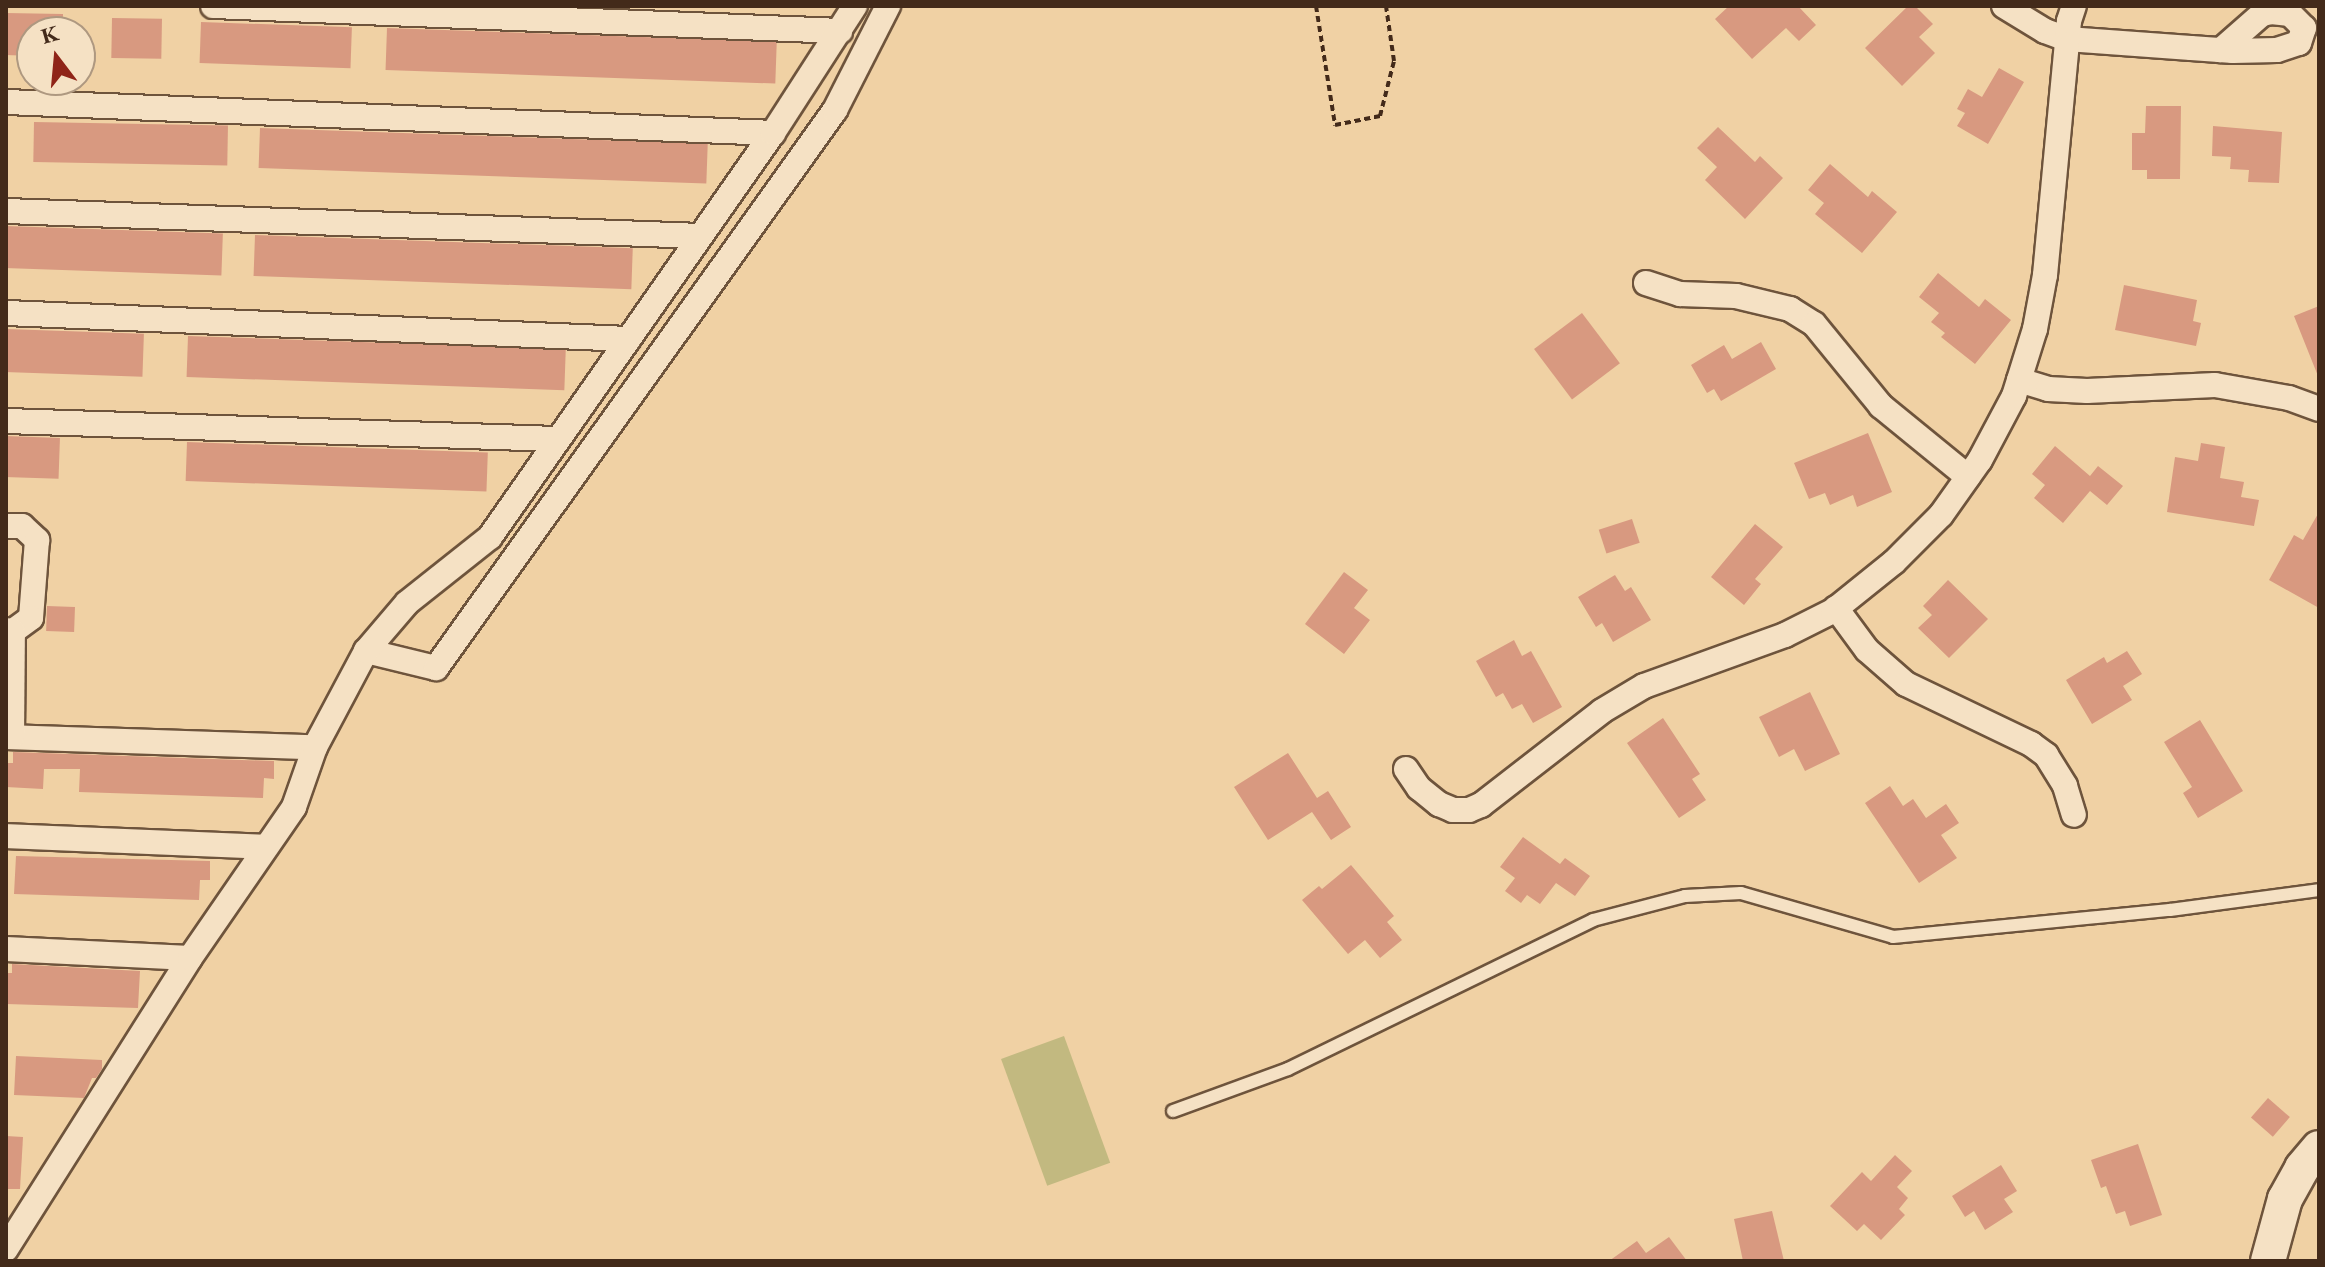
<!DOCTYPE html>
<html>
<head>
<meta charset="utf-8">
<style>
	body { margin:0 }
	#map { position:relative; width:2325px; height:1267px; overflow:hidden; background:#f0d1a4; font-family:"EB Garamond",serif }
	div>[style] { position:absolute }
	.green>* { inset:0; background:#c2b980; transform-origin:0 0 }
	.building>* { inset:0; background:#d89980; transform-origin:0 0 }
	.path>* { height:4px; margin-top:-2px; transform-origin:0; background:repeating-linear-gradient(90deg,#432a1a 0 6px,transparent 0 10px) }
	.roads { filter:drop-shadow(2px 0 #6e543c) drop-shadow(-2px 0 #6e543c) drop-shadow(0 2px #6e543c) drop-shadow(0 -2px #6e543c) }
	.lane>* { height:12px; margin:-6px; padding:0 6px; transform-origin:6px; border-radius:6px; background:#f5e1c4 }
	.street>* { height:24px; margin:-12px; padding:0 12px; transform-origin:12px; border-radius:12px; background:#f5e1c4 }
	.secondary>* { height:34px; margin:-17px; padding:0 17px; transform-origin:17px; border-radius:17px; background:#f5e1c4 }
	span { translate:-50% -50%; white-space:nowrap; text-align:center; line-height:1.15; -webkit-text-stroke:8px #f5e1c4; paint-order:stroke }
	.frame { position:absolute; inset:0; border:8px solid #432a1a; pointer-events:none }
	.north { position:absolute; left:16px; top:16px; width:80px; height:80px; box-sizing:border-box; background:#f5e1c4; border:2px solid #ae9880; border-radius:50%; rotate:344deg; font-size:22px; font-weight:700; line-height:32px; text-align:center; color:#432a1a }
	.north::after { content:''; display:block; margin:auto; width:28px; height:36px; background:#8f2418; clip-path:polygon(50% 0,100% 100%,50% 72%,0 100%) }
</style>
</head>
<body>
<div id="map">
	<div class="green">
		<div style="left:1064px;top:1036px;width:135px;height:67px;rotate:70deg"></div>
	</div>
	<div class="building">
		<div style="clip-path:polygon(1729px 6px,1798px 6px,1816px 25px,1799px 41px,1786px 28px,1752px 59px,1715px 19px)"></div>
		<div style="clip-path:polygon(1908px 6px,1915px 6px,1933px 24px,1919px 37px,1935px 53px,1902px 86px,1865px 48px)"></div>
		<div style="clip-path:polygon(6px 13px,63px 14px,63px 32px,32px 32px,32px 56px,6px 55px)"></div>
		<div style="left:112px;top:18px;width:50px;height:40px;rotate:1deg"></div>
		<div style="left:201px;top:22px;width:151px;height:41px;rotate:2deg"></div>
		<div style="left:387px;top:28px;width:390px;height:42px;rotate:2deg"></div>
		<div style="clip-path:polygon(1999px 68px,2024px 82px,1988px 144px,1957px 126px,1965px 113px,1957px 109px,1968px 89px,1982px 97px)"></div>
		<div style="clip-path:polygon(2146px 106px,2181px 106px,2180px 179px,2147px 179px,2147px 170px,2132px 170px,2132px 133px,2145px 133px)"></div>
		<div style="left:34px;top:122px;width:194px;height:40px;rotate:1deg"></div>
		<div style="clip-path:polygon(2213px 126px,2282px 132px,2279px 183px,2248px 182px,2249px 170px,2230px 169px,2231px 157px,2212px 156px)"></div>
		<div style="clip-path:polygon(1718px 127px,1755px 162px,1760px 156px,1783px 178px,1745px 219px,1705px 180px,1717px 167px,1697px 148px)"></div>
		<div style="left:260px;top:128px;width:448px;height:40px;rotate:2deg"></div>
		<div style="clip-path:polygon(1830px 164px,1868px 197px,1872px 191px,1897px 212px,1862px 253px,1815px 214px,1824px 203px,1808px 190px)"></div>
		<div style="left:6px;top:226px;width:217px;height:42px;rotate:2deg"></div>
		<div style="left:255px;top:235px;width:378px;height:41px;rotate:2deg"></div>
		<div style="clip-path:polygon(1938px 273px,1979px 307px,1985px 299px,2011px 320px,1975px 364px,1941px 337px,1945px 333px,1931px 322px,1939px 313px,1919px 297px)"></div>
		<div style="clip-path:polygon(2124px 285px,2197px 300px,2193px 321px,2201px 323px,2196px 346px,2115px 330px)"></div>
		<div style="clip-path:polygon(2319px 306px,2319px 376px,2318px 376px,2294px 316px)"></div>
		<div style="left:1582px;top:313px;width:63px;height:60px;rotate:53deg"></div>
		<div style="left:6px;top:329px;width:138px;height:43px;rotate:2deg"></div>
		<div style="left:188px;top:336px;width:378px;height:41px;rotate:2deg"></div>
		<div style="clip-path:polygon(1761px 342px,1776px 369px,1721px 401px,1714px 389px,1707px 393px,1691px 365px,1724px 345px,1732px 359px)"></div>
		<div style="clip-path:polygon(1868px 433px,1892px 492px,1857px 507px,1853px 495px,1830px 505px,1825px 493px,1809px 499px,1794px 463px)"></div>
		<div style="left:6px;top:436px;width:54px;height:41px;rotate:2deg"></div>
		<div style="left:187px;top:442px;width:301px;height:39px;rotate:2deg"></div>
		<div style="clip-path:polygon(2201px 443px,2225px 447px,2220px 478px,2244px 482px,2241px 497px,2259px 500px,2254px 526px,2167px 512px,2175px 457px,2198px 461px)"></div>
		<div style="clip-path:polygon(2055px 446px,2090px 476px,2098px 466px,2123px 486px,2107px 505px,2090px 491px,2063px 523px,2034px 498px,2045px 485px,2032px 474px)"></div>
		<div style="clip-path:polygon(2319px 512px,2319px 608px,2269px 580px,2294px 535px,2303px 540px)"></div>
		<div style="left:1632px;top:519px;width:25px;height:35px;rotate:72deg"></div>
		<div style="clip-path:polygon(1755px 524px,1783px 547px,1755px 579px,1761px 584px,1744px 605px,1711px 577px)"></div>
		<div style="clip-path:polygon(1344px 572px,1368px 590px,1354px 608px,1370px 620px,1344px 654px,1305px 624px)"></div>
		<div style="clip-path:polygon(1615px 575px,1625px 591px,1631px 587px,1651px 620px,1613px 642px,1602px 623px,1596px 627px,1578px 597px)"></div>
		<div style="clip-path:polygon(1948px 580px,1988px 619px,1949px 658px,1918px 628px,1932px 615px,1923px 606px)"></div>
		<div style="left:47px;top:606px;width:28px;height:25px;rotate:2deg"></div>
		<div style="clip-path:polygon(1514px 640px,1522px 656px,1531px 651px,1562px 707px,1533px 723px,1522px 704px,1512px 709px,1503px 693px,1496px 697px,1476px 661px)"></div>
		<div style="clip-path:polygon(2127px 651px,2142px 674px,2123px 686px,2132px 700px,2092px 724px,2066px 680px,2104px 657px,2107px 663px)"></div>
		<div style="clip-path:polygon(1810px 692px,1840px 754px,1805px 771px,1794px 749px,1779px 757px,1759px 717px)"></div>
		<div style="clip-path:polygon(1663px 718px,1700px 774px,1692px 779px,1706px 800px,1679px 818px,1627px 743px)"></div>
		<div style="clip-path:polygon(2200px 720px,2243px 791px,2198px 818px,2183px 793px,2192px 787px,2164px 742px)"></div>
		<div style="clip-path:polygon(13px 752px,274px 761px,274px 779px,264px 778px,263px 798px,79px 792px,80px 769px,44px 769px,43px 789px,6px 787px,6px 763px,13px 763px)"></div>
		<div style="clip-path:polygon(1288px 753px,1317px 798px,1328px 791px,1351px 827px,1331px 840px,1312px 812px,1268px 840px,1234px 787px)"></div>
		<div style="clip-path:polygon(1890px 786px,1903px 806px,1913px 799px,1926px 818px,1946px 804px,1959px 823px,1941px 835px,1957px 858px,1919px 883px,1865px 803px)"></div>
		<div style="clip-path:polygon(1523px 837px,1560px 864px,1565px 858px,1590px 876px,1575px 896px,1556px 883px,1540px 904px,1527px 895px,1521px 903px,1505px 891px,1515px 878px,1500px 867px)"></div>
		<div style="clip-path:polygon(16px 856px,210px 861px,210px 880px,200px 880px,199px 900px,14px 894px)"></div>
		<div style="clip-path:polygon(1351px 865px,1394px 916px,1387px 922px,1402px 940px,1380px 958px,1365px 940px,1348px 954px,1302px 900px,1319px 886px,1322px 889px)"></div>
		<div style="clip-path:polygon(12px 964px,140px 971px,138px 1008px,6px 1004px,6px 973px,12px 973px)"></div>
		<div style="clip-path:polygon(16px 1056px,102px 1060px,102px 1069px,96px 1078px,92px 1078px,84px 1098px,14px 1095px)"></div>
		<div style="left:2268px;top:1098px;width:29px;height:26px;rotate:41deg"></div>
		<div style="clip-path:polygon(6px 1136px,23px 1137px,20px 1189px,6px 1189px)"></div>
		<div style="clip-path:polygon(2138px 1144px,2162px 1215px,2130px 1226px,2125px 1211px,2116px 1214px,2106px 1186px,2101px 1188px,2091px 1160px)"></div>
		<div style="clip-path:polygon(1895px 1155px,1912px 1171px,1897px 1187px,1908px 1198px,1899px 1209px,1905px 1215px,1881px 1240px,1864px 1224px,1857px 1231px,1830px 1206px,1862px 1172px,1871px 1181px)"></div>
		<div style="clip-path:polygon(2001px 1165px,2017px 1191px,2004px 1199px,2013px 1212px,1985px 1230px,1974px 1211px,1965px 1217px,1952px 1196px)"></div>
		<div style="clip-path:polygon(1772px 1211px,1784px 1261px,1743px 1261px,1734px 1219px)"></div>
		<div style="clip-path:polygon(1669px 1237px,1687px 1261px,1609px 1261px,1637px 1241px,1646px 1253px)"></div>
	</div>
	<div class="path">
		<div style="left:1316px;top:6px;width:121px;rotate:80.9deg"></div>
		<div style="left:1335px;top:125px;width:46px;rotate:-11.3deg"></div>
		<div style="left:1380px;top:116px;width:57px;rotate:-75.7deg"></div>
		<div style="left:1394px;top:61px;width:56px;rotate:-98.3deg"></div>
	</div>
	<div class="roads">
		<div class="lane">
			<div style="left:1173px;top:1111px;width:122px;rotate:-20.1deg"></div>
			<div style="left:1288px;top:1069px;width:339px;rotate:-26deg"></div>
			<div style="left:1593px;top:920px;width:95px;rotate:-14.6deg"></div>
			<div style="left:1685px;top:896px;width:56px;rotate:-3.1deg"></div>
			<div style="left:1741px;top:893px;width:158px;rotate:16.1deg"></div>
			<div style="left:1893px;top:937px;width:278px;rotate:-5.6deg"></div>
			<div style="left:2170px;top:910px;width:150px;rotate:-7.6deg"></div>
		</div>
		<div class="street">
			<div style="left:213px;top:6px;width:628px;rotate:2.28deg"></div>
			<div style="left:2004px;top:6px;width:48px;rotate:31.4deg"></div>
			<div style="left:2045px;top:31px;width:23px;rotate:20deg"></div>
			<div style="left:2067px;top:39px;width:124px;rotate:4.2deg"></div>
			<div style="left:2191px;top:48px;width:42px;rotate:4.1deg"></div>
			<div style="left:2233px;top:51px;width:44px;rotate:-1.3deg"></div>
			<div style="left:2277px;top:50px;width:23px;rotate:-18deg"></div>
			<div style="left:2299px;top:43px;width:16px;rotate:-72deg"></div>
			<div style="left:2304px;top:28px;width:20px;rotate:-135deg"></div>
			<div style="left:2290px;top:14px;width:19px;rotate:-174deg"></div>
			<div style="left:2271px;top:12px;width:9px;rotate:167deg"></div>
			<div style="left:2262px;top:14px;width:55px;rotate:138.7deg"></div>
			<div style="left:6px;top:102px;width:768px;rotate:2.31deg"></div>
			<div style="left:6px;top:211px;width:694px;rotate:2.06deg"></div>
			<div style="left:1646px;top:283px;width:36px;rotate:18deg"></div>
			<div style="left:1680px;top:294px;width:56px;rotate:2deg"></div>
			<div style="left:1736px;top:296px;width:56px;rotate:13.5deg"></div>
			<div style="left:1790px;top:309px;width:28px;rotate:32deg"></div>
			<div style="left:1814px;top:324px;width:106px;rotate:50.7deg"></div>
			<div style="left:1881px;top:406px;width:112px;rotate:39.2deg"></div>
			<div style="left:6px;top:313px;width:623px;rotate:2.39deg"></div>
			<div style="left:2019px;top:380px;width:30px;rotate:17deg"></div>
			<div style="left:2048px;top:389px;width:39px;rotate:3deg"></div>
			<div style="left:2087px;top:391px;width:128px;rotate:-2.7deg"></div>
			<div style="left:2215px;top:385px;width:75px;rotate:10deg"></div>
			<div style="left:2289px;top:398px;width:32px;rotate:20deg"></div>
			<div style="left:6px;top:421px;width:552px;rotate:1.87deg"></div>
			<div style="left:6px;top:526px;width:16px"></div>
			<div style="left:22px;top:526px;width:21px;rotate:43deg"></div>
			<div style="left:37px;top:540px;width:78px;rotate:94.4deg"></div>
			<div style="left:31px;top:618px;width:22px;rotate:144deg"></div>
			<div style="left:13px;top:631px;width:7px;rotate:-172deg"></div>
			<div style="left:1836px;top:608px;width:52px;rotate:53.6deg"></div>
			<div style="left:1867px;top:650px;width:52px;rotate:41.1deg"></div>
			<div style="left:1906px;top:684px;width:139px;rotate:25.6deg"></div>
			<div style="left:2031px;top:744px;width:19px;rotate:36deg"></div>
			<div style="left:2046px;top:755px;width:36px;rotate:58deg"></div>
			<div style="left:2065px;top:786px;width:30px;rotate:73deg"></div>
			<div style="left:366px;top:651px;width:72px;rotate:13.7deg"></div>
			<div style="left:436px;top:668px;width:686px;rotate:-54.43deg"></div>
			<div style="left:835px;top:110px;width:117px;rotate:-63deg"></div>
			<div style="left:6px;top:737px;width:309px;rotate:1.9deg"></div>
			<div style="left:12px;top:737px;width:106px;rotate:-89.5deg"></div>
			<div style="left:1406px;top:769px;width:23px;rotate:56deg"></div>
			<div style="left:1419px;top:788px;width:26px;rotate:39deg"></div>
			<div style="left:1439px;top:804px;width:15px;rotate:23deg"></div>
			<div style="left:1453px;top:810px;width:16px"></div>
			<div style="left:1469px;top:810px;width:13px;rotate:-23deg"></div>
			<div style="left:1481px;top:805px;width:153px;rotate:-37.8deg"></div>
			<div style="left:1602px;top:711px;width:49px;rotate:-30.8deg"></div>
			<div style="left:1644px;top:686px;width:150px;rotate:-19.9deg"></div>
			<div style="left:1785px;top:635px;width:54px;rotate:-26.6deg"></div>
			<div style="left:1833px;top:611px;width:78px;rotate:-38.8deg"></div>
			<div style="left:1894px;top:562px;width:66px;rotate:-45deg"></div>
			<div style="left:1941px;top:515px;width:67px;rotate:-54.7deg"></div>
			<div style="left:1980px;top:460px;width:72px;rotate:-62deg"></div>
			<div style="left:2014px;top:396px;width:70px;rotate:-72.6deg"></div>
			<div style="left:2035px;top:329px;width:55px;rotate:-79.5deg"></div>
			<div style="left:2045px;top:275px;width:255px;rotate:-84.6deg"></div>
			<div style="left:2069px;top:21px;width:16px;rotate:-72deg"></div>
			<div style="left:6px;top:836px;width:258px;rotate:2.4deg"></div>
			<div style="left:6px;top:949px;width:184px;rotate:2.8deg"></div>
			<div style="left:6px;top:1249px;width:344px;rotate:-57.7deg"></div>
			<div style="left:190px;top:958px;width:183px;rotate:-55.4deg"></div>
			<div style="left:294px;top:807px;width:64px;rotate:-70.7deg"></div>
			<div style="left:315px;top:747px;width:109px;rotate:-62deg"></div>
			<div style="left:366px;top:651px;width:63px;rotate:-49.5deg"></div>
			<div style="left:407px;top:603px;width:106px;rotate:-38.5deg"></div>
			<div style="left:490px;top:537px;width:493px;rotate:-55deg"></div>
			<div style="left:773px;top:133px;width:151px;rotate:-57.2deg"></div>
		</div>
		<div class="secondary">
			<div style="left:2268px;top:1261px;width:64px;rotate:-74.7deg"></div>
			<div style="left:2285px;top:1199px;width:35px;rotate:-61deg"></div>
			<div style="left:2302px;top:1168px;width:26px;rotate:-50deg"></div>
		</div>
	</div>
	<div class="frame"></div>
	<div class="north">K</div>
</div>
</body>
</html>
